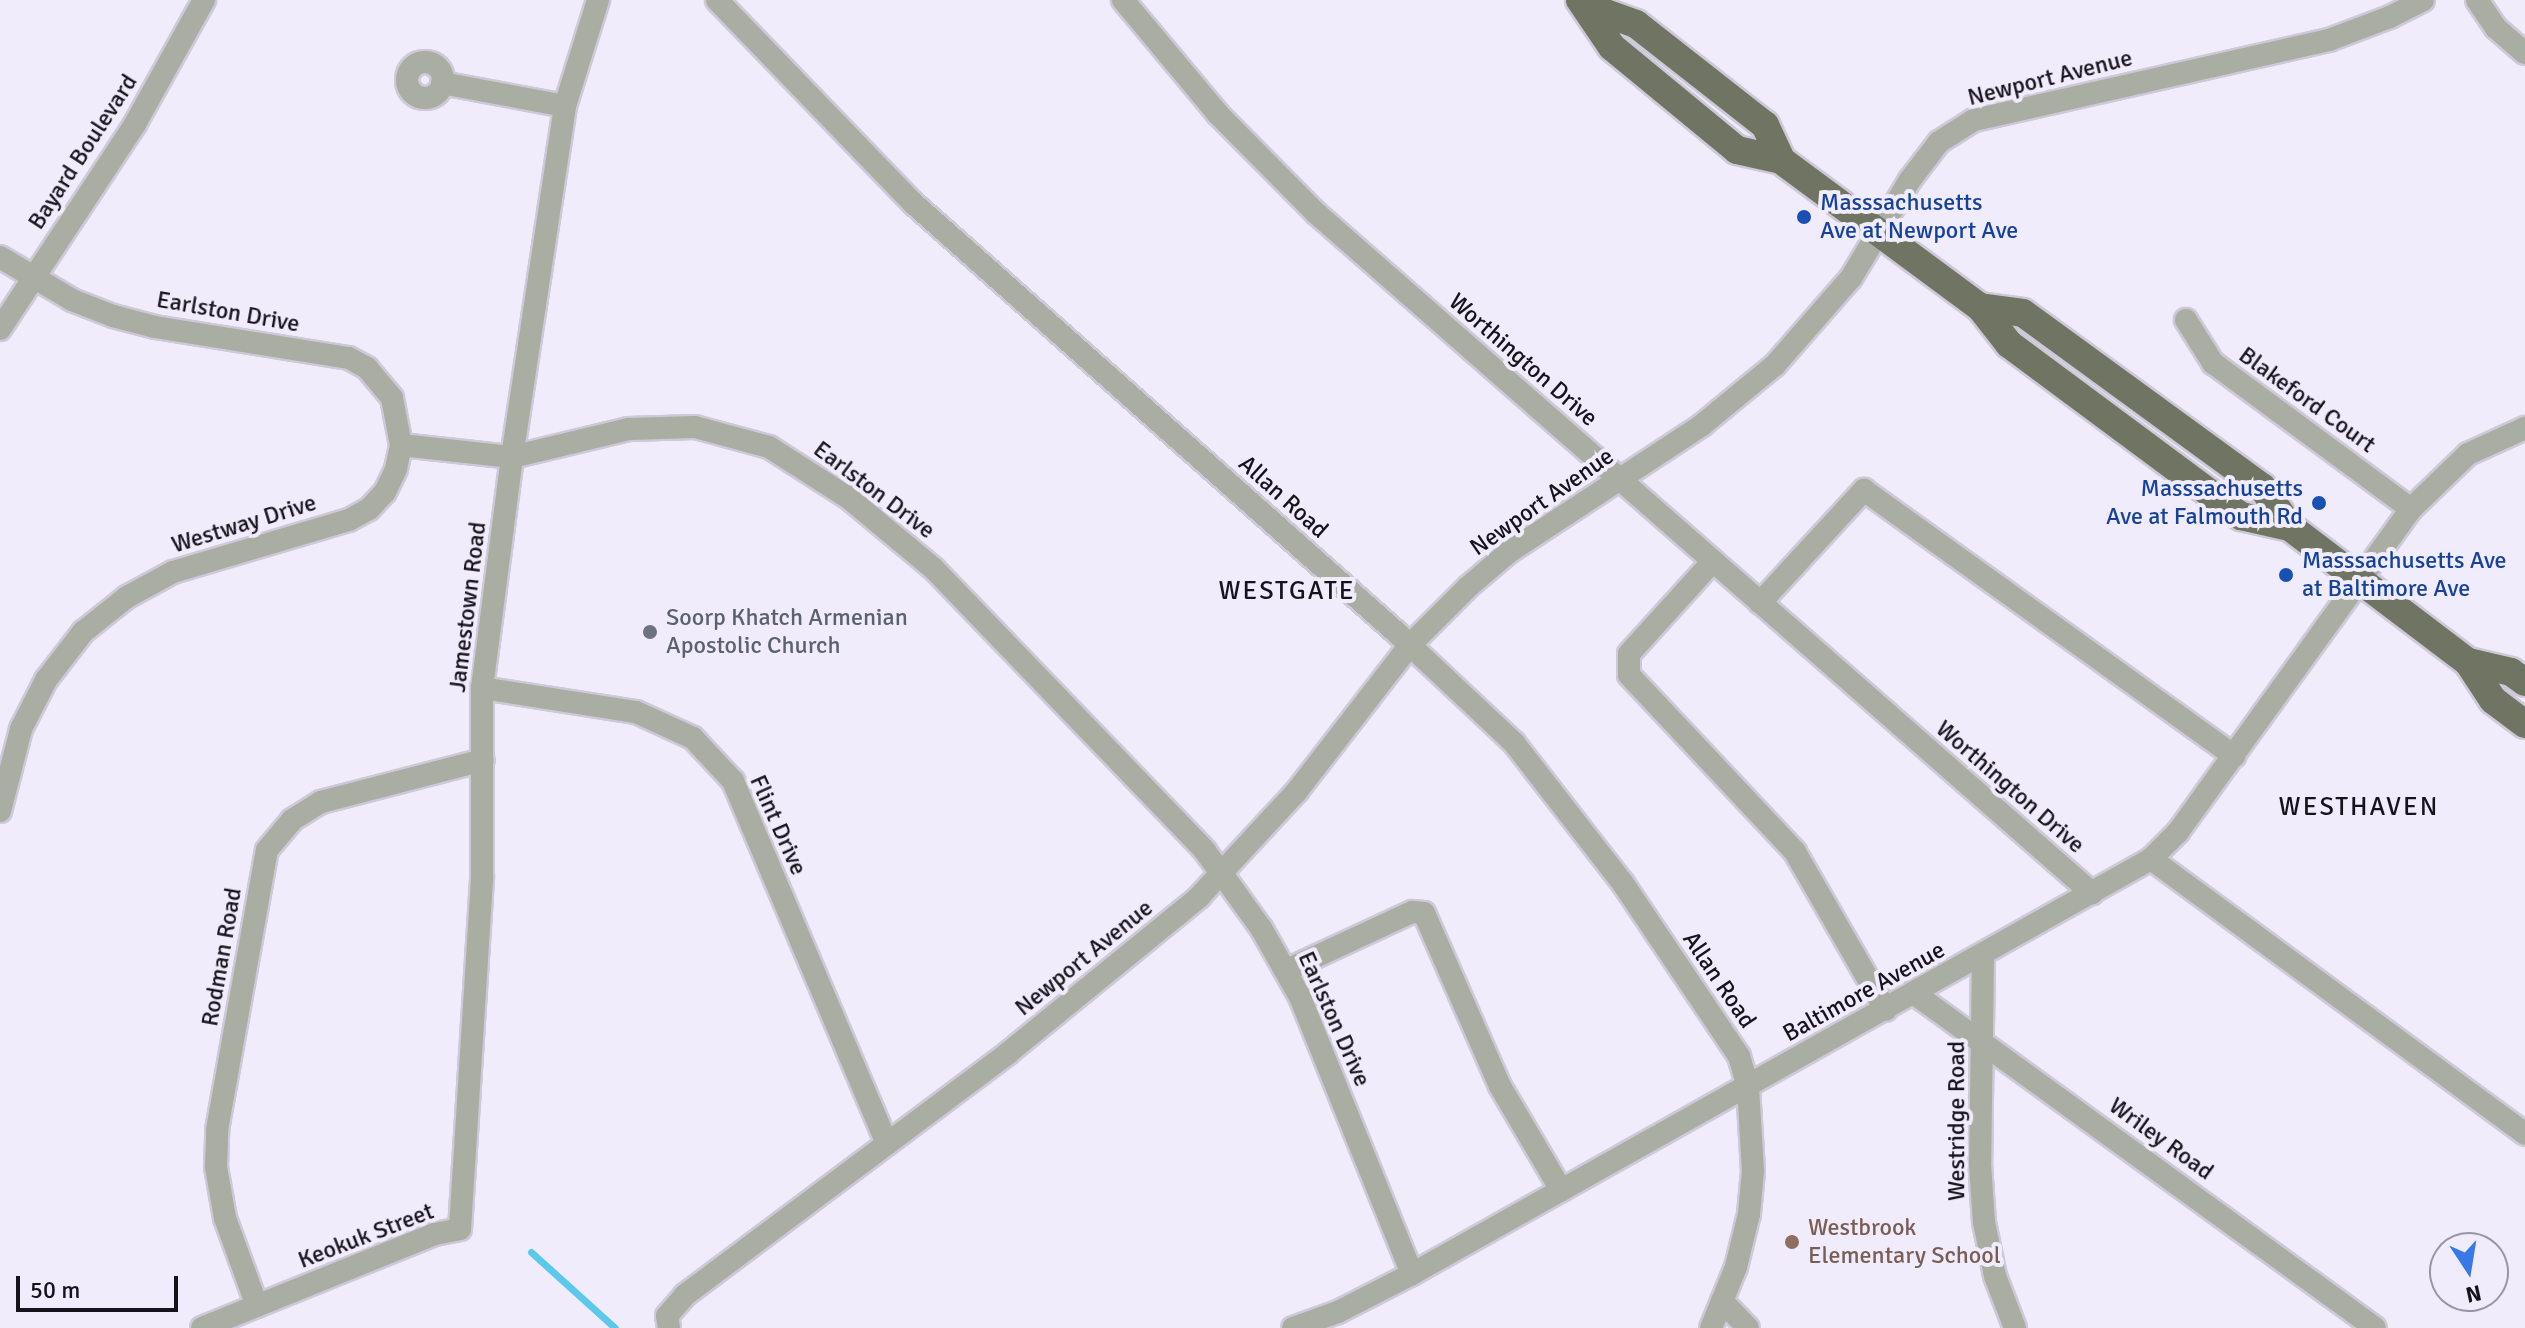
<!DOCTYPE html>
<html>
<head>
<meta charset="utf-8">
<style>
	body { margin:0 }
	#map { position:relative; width:2525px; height:1328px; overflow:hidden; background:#f1ecfc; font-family:Signika,sans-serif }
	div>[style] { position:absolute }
	.stream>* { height:7px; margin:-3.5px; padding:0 3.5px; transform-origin:3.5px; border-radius:3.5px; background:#5bc9eb }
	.roads { filter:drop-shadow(2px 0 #cec9d8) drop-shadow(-2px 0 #cec9d8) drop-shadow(0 2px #cec9d8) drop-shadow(0 -2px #cec9d8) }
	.minor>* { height:22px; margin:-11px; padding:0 11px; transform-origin:11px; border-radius:11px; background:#a9ada2 }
	.minor>.ring { margin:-11px; padding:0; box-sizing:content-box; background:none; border:22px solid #a9ada2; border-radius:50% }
	.major>* { height:28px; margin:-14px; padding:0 14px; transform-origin:14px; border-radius:14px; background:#6f7562 }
	.dots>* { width:22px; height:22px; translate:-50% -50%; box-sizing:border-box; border:4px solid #f1ecfc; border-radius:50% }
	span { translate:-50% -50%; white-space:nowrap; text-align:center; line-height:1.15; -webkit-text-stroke:8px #f1ecfc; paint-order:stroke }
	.street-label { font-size:24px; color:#16131c }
	.transit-label { font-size:24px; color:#164399 }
	.left { translate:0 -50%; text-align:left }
	.right { translate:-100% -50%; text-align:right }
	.worship-label { font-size:24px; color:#5b616d }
	.education-label { font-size:24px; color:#785e54 }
	.neighbourhood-label { font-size:26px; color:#16131c; letter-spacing:2px }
	.north { position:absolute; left:2429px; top:1232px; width:80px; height:80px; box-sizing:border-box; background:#f1ecfc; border:2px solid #9995a2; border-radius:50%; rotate:168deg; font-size:22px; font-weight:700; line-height:32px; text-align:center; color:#16131c }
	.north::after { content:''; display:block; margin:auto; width:28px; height:36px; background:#3878e7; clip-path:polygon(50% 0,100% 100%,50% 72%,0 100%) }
	.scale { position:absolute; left:16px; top:1276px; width:162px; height:36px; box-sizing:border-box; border:4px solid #16131c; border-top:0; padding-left:10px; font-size:24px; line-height:28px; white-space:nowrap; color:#16131c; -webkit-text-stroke:6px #f1ecfc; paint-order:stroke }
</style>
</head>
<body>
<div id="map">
	<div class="stream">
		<div style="left:531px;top:1252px;width:113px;rotate:42.1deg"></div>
	</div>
	<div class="roads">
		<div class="minor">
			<div style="left:717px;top:0;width:282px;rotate:46deg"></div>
			<div style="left:913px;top:203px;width:647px;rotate:41.62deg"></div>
			<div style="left:1397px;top:633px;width:161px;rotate:43.2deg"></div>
			<div style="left:1514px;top:743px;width:176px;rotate:52.2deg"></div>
			<div style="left:1622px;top:882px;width:210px;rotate:56.1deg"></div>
			<div style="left:1739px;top:1056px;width:32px;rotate:74deg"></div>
			<div style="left:1748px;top:1087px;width:84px;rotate:86.6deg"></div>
			<div style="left:1753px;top:1171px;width:43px;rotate:95.3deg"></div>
			<div style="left:1749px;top:1214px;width:55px;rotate:103.8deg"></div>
			<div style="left:1736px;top:1267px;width:66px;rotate:112.3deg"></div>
			<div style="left:1123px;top:0;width:148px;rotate:50.2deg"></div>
			<div style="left:1218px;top:114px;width:139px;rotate:45.3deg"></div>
			<div style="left:1316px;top:213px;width:1032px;rotate:41.23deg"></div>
			<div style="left:2477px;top:0;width:34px;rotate:56deg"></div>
			<div style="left:2496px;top:28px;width:38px;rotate:41deg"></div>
			<div class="ring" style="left:407px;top:62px;width:14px;height:14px"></div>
			<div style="left:442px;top:83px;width:125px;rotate:10.6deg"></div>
			<div style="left:0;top:257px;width:84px;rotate:30.8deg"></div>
			<div style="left:72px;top:300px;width:44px;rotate:21.3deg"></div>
			<div style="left:113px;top:316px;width:43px;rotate:14.7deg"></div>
			<div style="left:155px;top:327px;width:196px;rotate:9.1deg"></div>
			<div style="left:349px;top:358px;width:21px;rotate:29deg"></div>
			<div style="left:367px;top:368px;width:39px;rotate:50deg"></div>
			<div style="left:392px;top:398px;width:48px;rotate:79.2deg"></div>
			<div style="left:401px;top:445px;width:112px;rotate:6.2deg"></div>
			<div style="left:512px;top:457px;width:120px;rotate:-13.5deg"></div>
			<div style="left:629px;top:429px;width:66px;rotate:-1.7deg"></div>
			<div style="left:695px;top:427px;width:77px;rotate:15.1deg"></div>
			<div style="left:769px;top:447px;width:96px;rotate:32.7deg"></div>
			<div style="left:850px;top:499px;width:109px;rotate:39.8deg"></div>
			<div style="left:934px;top:569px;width:391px;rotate:46.1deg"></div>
			<div style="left:1205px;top:851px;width:29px;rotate:54deg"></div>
			<div style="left:1222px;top:874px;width:67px;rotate:54.2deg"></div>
			<div style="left:1261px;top:928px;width:79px;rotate:60.5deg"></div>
			<div style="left:1300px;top:997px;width:299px;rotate:68deg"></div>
			<div style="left:2186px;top:320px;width:51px;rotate:57.9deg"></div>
			<div style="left:2213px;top:363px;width:246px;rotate:36.4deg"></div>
			<div style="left:0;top:329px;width:245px;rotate:-56.6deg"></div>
			<div style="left:135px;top:124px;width:142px;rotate:-60.9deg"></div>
			<div style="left:1713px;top:561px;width:125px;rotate:132.1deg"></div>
			<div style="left:1629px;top:654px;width:21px;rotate:90deg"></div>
			<div style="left:1629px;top:675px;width:243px;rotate:46.8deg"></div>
			<div style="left:1795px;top:852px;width:182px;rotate:60.1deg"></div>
			<div style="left:1760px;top:603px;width:154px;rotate:-47.4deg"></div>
			<div style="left:1864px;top:490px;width:456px;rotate:35.7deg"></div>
			<div style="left:482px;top:688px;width:156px;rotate:8.9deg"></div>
			<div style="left:636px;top:712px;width:63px;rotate:24.5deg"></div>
			<div style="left:693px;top:738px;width:59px;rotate:47.1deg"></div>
			<div style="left:733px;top:781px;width:394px;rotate:67deg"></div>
			<div style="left:0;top:811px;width:85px;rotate:-75.6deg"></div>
			<div style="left:21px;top:729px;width:55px;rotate:-63deg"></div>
			<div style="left:46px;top:680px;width:61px;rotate:-52.4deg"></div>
			<div style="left:83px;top:632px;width:56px;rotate:-38.5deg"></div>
			<div style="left:127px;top:597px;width:52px;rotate:-28.5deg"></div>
			<div style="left:173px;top:572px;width:184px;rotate:-16.5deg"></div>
			<div style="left:349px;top:520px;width:23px;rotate:-29deg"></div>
			<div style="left:369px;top:509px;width:23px;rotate:-47deg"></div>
			<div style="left:385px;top:492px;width:25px;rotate:-64deg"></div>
			<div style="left:396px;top:469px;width:25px;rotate:-78deg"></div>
			<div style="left:2151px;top:859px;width:464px;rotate:36.3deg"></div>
			<div style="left:1983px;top:957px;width:207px;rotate:90.8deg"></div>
			<div style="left:1980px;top:1164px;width:58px;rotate:86.1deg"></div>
			<div style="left:1984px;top:1222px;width:55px;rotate:78.5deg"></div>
			<div style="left:1995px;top:1276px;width:56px;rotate:69deg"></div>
			<div style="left:1287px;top:970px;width:138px;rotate:-24.9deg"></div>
			<div style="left:1412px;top:912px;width:12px;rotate:5deg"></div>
			<div style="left:1424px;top:913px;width:189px;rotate:66.3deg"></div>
			<div style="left:1500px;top:1086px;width:121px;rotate:59.6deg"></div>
			<div style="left:1915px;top:994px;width:568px;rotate:35.98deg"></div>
			<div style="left:1722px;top:1301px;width:37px;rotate:46deg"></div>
			<div style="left:257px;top:1306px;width:94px;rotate:-110deg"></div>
			<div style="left:225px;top:1218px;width:52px;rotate:-100deg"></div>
			<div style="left:216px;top:1167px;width:37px;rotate:-88deg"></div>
			<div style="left:217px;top:1130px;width:284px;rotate:-79.9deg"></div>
			<div style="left:267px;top:850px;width:39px;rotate:-50deg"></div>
			<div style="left:292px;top:820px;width:34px;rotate:-32deg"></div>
			<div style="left:321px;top:802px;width:167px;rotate:-14.5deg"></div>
			<div style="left:202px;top:1328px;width:251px;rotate:-22deg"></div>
			<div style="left:435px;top:1234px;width:25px;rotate:-11deg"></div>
			<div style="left:460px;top:1229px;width:354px;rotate:-86.4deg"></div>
			<div style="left:482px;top:876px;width:188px;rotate:-90deg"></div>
			<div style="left:482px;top:688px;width:233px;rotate:-82.6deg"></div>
			<div style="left:512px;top:457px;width:355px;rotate:-81.4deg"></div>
			<div style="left:565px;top:106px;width:111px;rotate:-72.7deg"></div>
			<div style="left:669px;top:1328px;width:12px;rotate:-99deg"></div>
			<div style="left:667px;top:1316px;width:28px;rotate:-49deg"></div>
			<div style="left:685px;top:1295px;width:404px;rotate:-36.8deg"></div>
			<div style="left:1008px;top:1053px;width:247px;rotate:-39.2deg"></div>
			<div style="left:1199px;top:897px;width:144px;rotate:-47.2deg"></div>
			<div style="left:1297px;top:791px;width:185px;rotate:-52.3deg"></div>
			<div style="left:1410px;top:645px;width:82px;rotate:-45deg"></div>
			<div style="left:1468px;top:587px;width:54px;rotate:-40.5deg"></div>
			<div style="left:1509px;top:552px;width:231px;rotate:-33.3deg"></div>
			<div style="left:1702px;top:425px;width:94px;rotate:-39.4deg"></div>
			<div style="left:1775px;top:365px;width:116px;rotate:-48.9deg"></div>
			<div style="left:1851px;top:278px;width:114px;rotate:-59deg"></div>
			<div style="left:1910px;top:180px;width:48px;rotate:-52.7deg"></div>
			<div style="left:1939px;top:142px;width:41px;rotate:-32.2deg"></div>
			<div style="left:1974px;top:120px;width:364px;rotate:-12.7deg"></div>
			<div style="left:2329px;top:40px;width:65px;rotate:-20.7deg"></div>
			<div style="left:2390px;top:17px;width:37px;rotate:-27deg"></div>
			<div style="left:1293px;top:1328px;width:48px;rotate:-19.6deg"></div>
			<div style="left:1338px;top:1312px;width:83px;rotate:-27.2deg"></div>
			<div style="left:1412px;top:1274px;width:848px;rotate:-29.32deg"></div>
			<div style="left:2151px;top:859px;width:38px;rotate:-45deg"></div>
			<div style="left:2178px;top:832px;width:398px;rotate:-54.2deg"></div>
			<div style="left:2411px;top:509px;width:79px;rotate:-44deg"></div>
			<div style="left:2468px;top:454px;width:63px;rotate:-24.5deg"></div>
		</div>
		<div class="major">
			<div style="left:1580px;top:0;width:57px;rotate:55.8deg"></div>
			<div style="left:1612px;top:47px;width:162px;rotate:39.5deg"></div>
			<div style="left:1737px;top:150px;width:45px;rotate:12.8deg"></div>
			<div style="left:1781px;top:160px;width:247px;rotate:36.5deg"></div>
			<div style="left:1980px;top:307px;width:47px;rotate:51.9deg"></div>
			<div style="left:2009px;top:344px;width:289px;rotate:36.6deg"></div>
			<div style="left:2241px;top:516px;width:50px;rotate:12.7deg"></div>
			<div style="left:1586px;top:6px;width:53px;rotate:19.8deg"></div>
			<div style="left:1636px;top:24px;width:164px;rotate:38.1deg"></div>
			<div style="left:1765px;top:125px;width:38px;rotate:65deg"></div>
			<div style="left:1980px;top:307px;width:43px;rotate:7.9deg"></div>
			<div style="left:2023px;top:313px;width:296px;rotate:36.1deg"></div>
			<div style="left:2262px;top:487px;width:49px;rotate:55deg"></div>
			<div style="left:2290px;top:527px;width:223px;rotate:37.2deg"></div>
			<div style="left:2468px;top:662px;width:45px;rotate:56.7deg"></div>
			<div style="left:2493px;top:700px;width:40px;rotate:37deg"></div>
			<div style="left:2468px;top:662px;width:44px;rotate:13.1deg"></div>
			<div style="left:2511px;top:672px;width:17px;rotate:36deg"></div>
		</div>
	</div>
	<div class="dots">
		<div style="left:1804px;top:217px;background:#1a4fb4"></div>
		<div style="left:2319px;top:503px;background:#1a4fb4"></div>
		<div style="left:2286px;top:575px;background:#1a4fb4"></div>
		<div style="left:650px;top:632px;background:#6b7280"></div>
		<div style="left:1792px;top:1242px;background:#8d6e63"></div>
	</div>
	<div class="street-label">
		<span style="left:2050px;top:78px;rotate:-14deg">Newport Avenue</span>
		<span style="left:83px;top:152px;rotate:-57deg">Bayard Boulevard</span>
		<span style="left:228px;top:312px;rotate:10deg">Earlston Drive</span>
		<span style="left:1523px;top:360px;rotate:41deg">Worthington Drive</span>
		<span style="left:2307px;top:400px;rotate:36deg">Blakeford Court</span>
		<span style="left:874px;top:490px;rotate:37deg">Earlston Drive</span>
		<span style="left:1283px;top:497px;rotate:42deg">Allan Road</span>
		<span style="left:1542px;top:502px;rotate:-35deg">Newport Avenue</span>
		<span style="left:244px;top:524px;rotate:-17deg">Westway Drive</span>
		<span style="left:468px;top:607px;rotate:-83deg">Jamestown Road</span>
		<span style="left:2010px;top:787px;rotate:41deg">Worthington Drive</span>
		<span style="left:778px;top:825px;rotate:66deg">Flint Drive</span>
		<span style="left:222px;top:957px;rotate:-80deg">Rodman Road</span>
		<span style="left:1084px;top:958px;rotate:-39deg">Newport Avenue</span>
		<span style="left:1719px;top:980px;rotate:56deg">Allan Road</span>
		<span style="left:1864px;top:992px;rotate:-29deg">Baltimore Avenue</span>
		<span style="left:1334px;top:1019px;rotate:66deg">Earlston Drive</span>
		<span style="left:1957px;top:1121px;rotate:-90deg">Westridge Road</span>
		<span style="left:2161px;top:1139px;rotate:36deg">Wriley Road</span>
		<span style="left:366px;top:1236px;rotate:-21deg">Keokuk Street</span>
	</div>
	<div class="transit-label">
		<span class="left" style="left:1820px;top:217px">Masssachusetts<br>Ave at Newport Ave</span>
		<span class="right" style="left:2303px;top:503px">Masssachusetts<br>Ave at Falmouth Rd</span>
		<span class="left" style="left:2302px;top:575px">Masssachusetts Ave<br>at Baltimore Ave</span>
	</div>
	<div class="worship-label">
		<span class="left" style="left:666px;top:632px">Soorp Khatch Armenian<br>Apostolic Church</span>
	</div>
	<div class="education-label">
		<span class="left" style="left:1808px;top:1242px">Westbrook<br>Elementary School</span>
	</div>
	<div class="neighbourhood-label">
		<span style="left:1287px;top:592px">WESTGATE</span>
		<span style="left:2359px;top:808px">WESTHAVEN</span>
	</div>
	<div class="north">N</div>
	<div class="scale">50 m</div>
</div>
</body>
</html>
